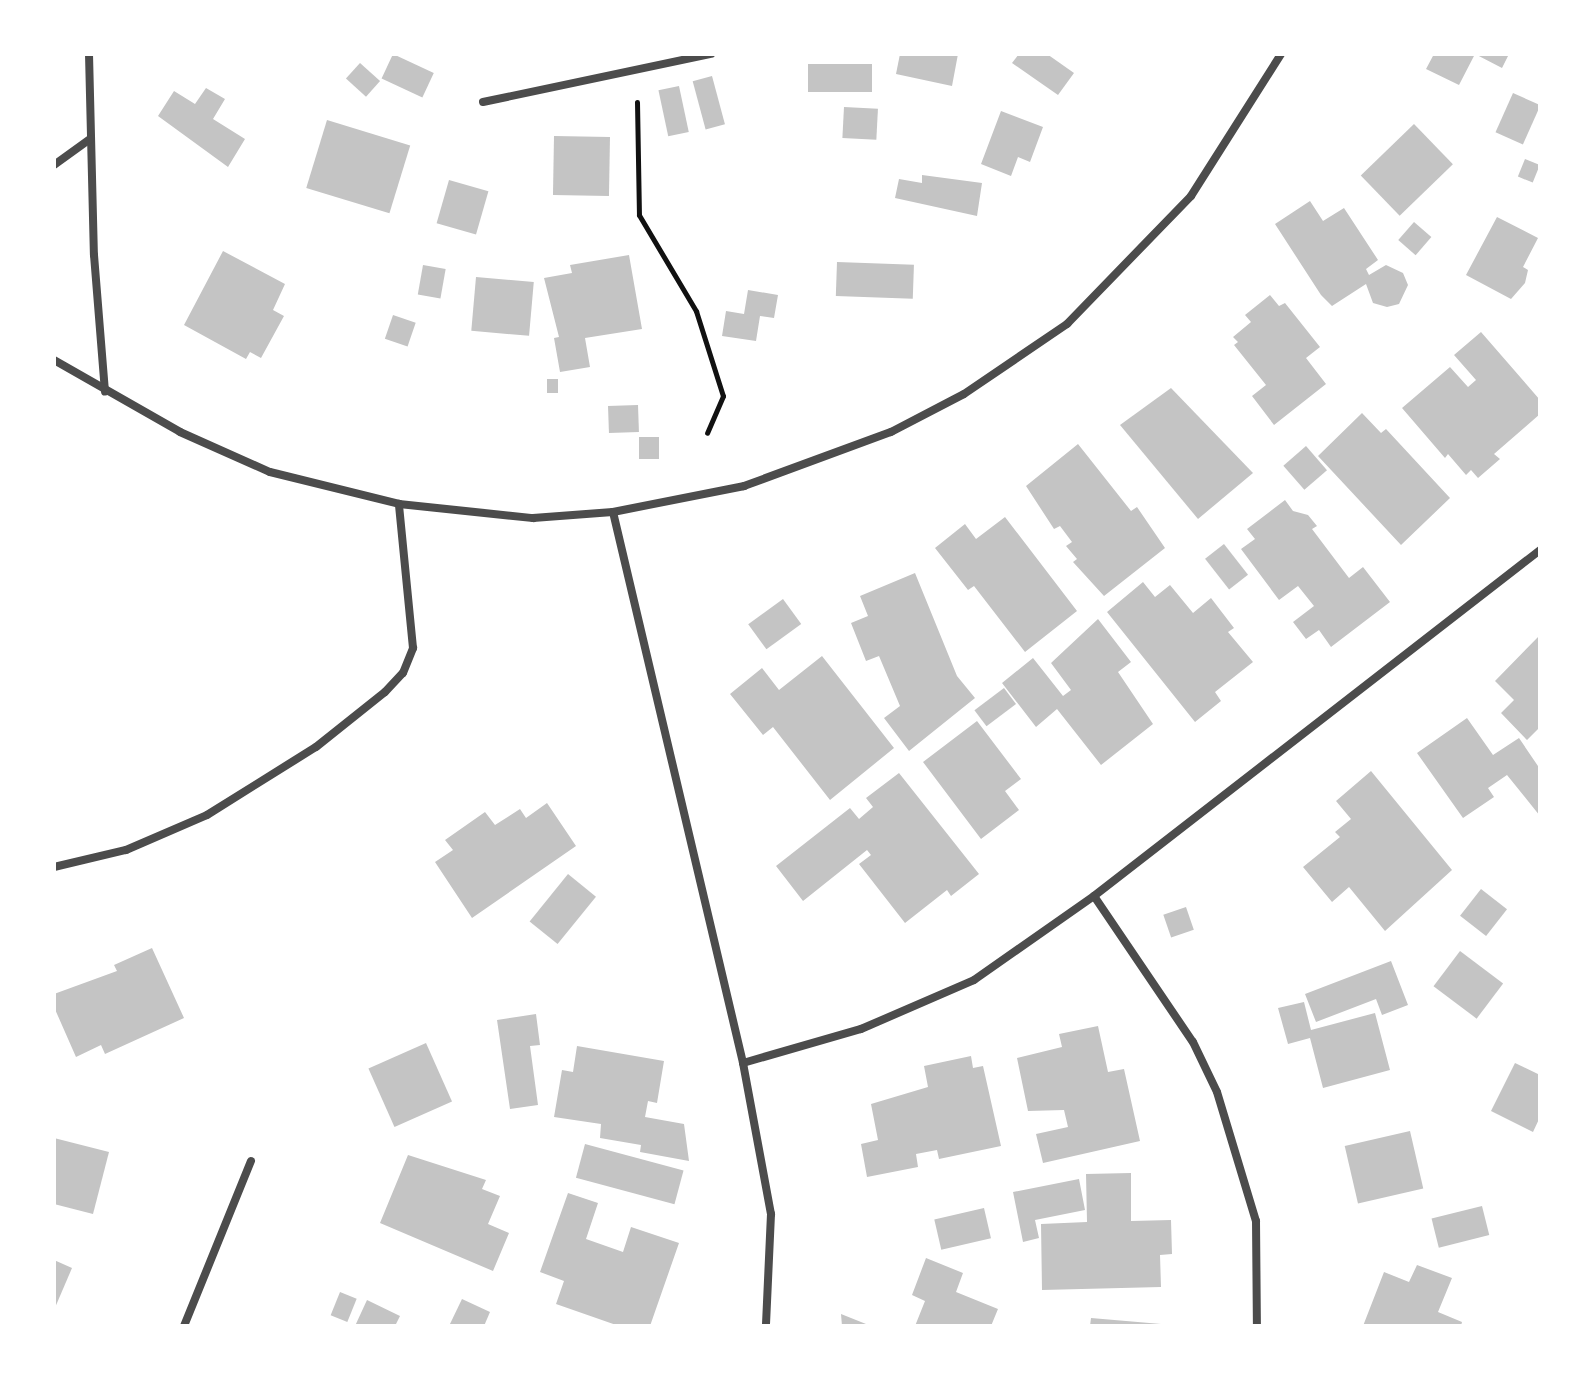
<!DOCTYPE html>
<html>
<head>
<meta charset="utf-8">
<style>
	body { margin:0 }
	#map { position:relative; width:1594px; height:1380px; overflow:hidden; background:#fff; font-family:Figtree,sans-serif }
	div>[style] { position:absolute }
	.building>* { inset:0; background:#c4c4c4; transform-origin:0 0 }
	.path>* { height:5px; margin:-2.5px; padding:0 2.5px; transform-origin:2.5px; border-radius:2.5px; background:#111 }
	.minor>* { height:8px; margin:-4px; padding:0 4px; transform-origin:4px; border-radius:4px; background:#4c4c4c }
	span { translate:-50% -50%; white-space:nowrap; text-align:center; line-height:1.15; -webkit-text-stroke:6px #fff; paint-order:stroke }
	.frame { position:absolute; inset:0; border:56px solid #fff; pointer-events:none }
</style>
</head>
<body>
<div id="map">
	<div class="building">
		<div style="left:393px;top:54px;width:45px;height:27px;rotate:25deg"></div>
		<div style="clip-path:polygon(900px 54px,958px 54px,952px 86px,896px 74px)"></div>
		<div style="clip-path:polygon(1019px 54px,1047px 54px,1074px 73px,1058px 95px,1012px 63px)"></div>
		<div style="clip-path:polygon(1434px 54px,1509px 54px,1502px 68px,1475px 54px,1459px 85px,1426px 69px)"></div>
		<div style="left:360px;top:63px;width:27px;height:21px;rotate:42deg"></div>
		<div style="left:872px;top:64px;width:28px;height:64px;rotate:90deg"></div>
		<div style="left:712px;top:76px;width:50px;height:20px;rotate:75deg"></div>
		<div style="left:679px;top:86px;width:47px;height:21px;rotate:78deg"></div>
		<div style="clip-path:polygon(206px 88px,225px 99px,213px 119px,245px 139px,228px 167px,158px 116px,174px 91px,195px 104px)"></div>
		<div style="left:1513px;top:93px;width:30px;height:43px;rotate:24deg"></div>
		<div style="left:844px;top:107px;width:34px;height:31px;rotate:3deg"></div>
		<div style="clip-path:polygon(1001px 111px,1043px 127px,1030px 162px,1018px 157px,1011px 176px,981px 164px)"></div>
		<div style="left:327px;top:120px;width:87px;height:71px;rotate:17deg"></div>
		<div style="left:1414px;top:124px;width:56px;height:74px;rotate:46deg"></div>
		<div style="left:554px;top:136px;width:56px;height:59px;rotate:1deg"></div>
		<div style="left:1525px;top:159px;width:16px;height:19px;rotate:22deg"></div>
		<div style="clip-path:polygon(922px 175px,982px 183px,977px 216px,895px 198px,899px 179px,922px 183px)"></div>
		<div style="left:449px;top:180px;width:41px;height:45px;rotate:16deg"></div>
		<div style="clip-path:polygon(1310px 201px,1323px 221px,1344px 208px,1378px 260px,1366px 269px,1369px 275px,1386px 265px,1403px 273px,1408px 285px,1399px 304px,1387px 307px,1373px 303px,1366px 284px,1332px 306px,1321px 295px,1275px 224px)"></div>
		<div style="clip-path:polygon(1497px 217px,1538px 238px,1523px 267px,1528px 270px,1525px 283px,1511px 299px,1466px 275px)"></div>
		<div style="left:1414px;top:222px;width:23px;height:24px;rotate:41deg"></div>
		<div style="clip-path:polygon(223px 251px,285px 284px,273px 310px,284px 316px,261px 358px,250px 352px,246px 359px,184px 325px)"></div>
		<div style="clip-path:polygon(629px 255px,642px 329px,585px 338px,590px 367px,560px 372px,554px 338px,559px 337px,544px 278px,572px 273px,570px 265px)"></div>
		<div style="left:837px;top:262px;width:77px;height:34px;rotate:2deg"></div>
		<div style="left:423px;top:265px;width:23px;height:30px;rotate:10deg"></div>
		<div style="left:476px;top:277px;width:58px;height:54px;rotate:5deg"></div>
		<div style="clip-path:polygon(748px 290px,778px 295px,774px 318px,760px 316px,756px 341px,722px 336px,726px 311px,744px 314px)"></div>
		<div style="clip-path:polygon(1270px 295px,1279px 306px,1285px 303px,1320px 347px,1306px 358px,1326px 384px,1274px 425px,1252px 396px,1266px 385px,1234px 345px,1238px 342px,1233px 337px,1251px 322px,1245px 315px)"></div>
		<div style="left:393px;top:315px;width:24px;height:25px;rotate:19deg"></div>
		<div style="clip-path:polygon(1481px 332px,1540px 400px,1540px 414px,1494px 454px,1500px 459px,1478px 478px,1471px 470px,1466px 475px,1448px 454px,1445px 458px,1402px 408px,1450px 367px,1468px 387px,1476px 380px,1454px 355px)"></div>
		<div style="left:558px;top:379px;width:14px;height:11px;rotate:90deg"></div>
		<div style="clip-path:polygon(1171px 388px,1253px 473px,1198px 519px,1120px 425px)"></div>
		<div style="left:638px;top:405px;width:27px;height:30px;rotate:88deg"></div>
		<div style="clip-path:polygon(1362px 413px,1381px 433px,1386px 429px,1450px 498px,1401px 545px,1318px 456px)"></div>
		<div style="left:639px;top:437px;width:20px;height:22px"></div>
		<div style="clip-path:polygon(1078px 444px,1131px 511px,1137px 507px,1165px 548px,1104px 596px,1073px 562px,1077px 559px,1066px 546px,1072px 542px,1060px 526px,1054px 529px,1026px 486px)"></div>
		<div style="left:1306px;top:446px;width:32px;height:30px;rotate:49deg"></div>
		<div style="clip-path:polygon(1285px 500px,1293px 511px,1308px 515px,1317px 526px,1312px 529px,1349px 578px,1363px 567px,1390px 602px,1331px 647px,1319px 630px,1306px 639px,1293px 622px,1314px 606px,1298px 586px,1279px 600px,1241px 549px,1255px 539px,1247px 529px)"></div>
		<div style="clip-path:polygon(1005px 517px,1077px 611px,1025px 652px,974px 586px,968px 590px,935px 548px,965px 524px,976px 539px)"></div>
		<div style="left:1224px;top:544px;width:39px;height:24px;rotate:52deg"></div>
		<div style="clip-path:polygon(915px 573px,957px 676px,975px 698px,909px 751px,884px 718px,900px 706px,879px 656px,866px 661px,851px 623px,868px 616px,860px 596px)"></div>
		<div style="clip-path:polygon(1143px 582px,1155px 597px,1170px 585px,1193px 613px,1211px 598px,1234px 628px,1228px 632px,1253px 662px,1215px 692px,1221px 701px,1195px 722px,1107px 612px)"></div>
		<div style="left:783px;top:599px;width:31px;height:43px;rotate:54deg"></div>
		<div style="clip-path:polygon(1098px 619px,1131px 662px,1118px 672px,1153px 724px,1101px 765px,1057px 709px,1036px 727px,1002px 683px,1033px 658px,1063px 696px,1071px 690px,1051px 663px)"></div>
		<div style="clip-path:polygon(1540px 635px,1540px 727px,1527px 740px,1501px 713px,1514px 700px,1495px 681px)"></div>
		<div style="clip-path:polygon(822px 656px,894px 748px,830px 800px,773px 727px,763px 735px,730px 694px,762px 668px,779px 690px)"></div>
		<div style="left:1004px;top:688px;width:20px;height:37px;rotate:53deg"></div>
		<div style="clip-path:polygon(1467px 718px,1493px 755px,1519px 738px,1540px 769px,1540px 816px,1507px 775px,1488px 788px,1494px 797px,1463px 818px,1417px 753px)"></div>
		<div style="clip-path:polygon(977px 721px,1021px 779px,1005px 791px,1019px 810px,981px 839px,923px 762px)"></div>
		<div style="clip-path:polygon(1371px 771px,1452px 870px,1385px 931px,1349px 887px,1332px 902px,1303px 867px,1340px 837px,1335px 832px,1351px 819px,1336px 801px)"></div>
		<div style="clip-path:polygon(899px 773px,979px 874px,951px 896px,947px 890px,905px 923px,859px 864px,871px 855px,867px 850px,803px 901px,776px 866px,850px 808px,859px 819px,873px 807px,866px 798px)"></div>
		<div style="clip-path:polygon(547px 803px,576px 846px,472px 918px,435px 862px,453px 850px,445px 840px,485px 812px,495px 825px,520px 809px,526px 818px)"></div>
		<div style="left:568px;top:874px;width:36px;height:61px;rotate:39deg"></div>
		<div style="left:1481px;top:889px;width:33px;height:34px;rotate:38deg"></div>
		<div style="left:1186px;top:907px;width:24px;height:24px;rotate:71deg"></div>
		<div style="clip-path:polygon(152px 948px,184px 1018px,105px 1054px,101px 1045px,76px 1057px,54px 1007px,54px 994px,117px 971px,114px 965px)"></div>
		<div style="left:1460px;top:951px;width:54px;height:44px;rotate:37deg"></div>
		<div style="clip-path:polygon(1391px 961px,1408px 1005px,1382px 1015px,1376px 999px,1316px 1022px,1305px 994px)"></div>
		<div style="clip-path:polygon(1304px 1002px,1311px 1030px,1375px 1013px,1390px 1070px,1323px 1088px,1310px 1038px,1288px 1044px,1278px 1008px)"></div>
		<div style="clip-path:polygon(536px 1014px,540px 1045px,530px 1046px,538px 1105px,510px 1109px,497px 1020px)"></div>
		<div style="clip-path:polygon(1098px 1026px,1108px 1072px,1124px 1069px,1140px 1141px,1043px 1163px,1036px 1134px,1068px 1127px,1064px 1110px,1028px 1111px,1017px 1058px,1062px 1047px,1059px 1034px)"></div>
		<div style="left:426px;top:1043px;width:64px;height:63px;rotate:66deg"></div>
		<div style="clip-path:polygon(577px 1046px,664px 1061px,657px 1103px,648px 1101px,645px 1117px,684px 1124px,689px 1161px,640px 1152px,641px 1145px,600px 1138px,601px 1124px,554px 1117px,562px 1070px,573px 1072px)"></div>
		<div style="clip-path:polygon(971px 1056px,973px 1068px,983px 1066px,1001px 1146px,939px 1159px,937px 1150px,916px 1154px,918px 1167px,867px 1177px,861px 1144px,878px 1140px,871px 1104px,928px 1087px,924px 1066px)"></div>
		<div style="clip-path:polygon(1515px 1063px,1540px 1075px,1540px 1117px,1533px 1132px,1491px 1111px)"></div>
		<div style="left:1410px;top:1131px;width:59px;height:67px;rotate:77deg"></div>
		<div style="clip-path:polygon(54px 1138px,109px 1152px,93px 1214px,54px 1204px)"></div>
		<div style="left:585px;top:1144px;width:102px;height:35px;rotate:15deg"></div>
		<div style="clip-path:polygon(408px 1155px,486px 1180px,482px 1189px,500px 1196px,488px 1224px,509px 1233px,493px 1271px,380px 1223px)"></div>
		<div style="clip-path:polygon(1131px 1173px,1131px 1221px,1171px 1220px,1172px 1254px,1160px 1255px,1161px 1287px,1042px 1290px,1041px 1224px,1087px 1222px,1086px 1174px)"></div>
		<div style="clip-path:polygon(1079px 1179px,1085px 1210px,1035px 1220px,1039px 1238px,1023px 1242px,1013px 1192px)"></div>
		<div style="clip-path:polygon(568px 1193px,598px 1203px,586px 1239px,623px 1252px,631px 1227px,679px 1243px,650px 1326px,619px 1326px,556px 1304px,564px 1281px,540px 1272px)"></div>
		<div style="left:1482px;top:1206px;width:30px;height:52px;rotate:76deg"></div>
		<div style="left:984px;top:1208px;width:31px;height:51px;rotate:77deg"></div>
		<div style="clip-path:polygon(926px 1258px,963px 1273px,956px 1292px,998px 1309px,991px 1326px,915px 1326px,925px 1301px,912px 1295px)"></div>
		<div style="clip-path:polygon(54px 1260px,72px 1268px,54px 1310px)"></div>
		<div style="clip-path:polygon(1417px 1265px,1452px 1278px,1438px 1312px,1462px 1322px,1461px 1326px,1363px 1326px,1384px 1272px,1409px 1282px)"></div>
		<div style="left:340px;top:1292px;width:18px;height:25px;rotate:22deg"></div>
		<div style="clip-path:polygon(462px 1299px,490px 1312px,484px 1326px,449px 1326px)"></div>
		<div style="clip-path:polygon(367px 1300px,400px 1316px,395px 1326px,355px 1326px)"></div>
		<div style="clip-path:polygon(841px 1314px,871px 1326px,842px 1326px)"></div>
		<div style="clip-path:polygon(1091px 1318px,1161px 1324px,1161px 1326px,1090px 1326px)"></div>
	</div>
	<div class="path">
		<div style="left:637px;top:102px;width:113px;rotate:89deg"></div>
		<div style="left:639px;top:215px;width:112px;rotate:59.3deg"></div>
		<div style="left:696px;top:311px;width:89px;rotate:72.4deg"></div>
		<div style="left:723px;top:396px;width:40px;rotate:113.4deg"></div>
	</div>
	<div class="minor">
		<div style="left:89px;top:54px;width:201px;rotate:88.6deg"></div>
		<div style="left:94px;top:255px;width:137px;rotate:85.4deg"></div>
		<div style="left:483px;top:102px;width:233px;rotate:-11.9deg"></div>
		<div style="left:54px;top:165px;width:44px;rotate:-35.8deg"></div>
		<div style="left:54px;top:360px;width:145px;rotate:29.7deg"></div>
		<div style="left:180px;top:432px;width:98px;rotate:24deg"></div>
		<div style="left:270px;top:472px;width:133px;rotate:13.9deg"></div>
		<div style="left:399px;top:504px;width:135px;rotate:6deg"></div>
		<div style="left:533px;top:518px;width:80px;rotate:-4.3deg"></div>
		<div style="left:613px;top:512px;width:134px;rotate:-11.2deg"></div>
		<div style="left:744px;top:486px;width:157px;rotate:-20.2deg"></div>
		<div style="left:891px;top:432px;width:82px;rotate:-27.5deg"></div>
		<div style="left:964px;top:394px;width:125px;rotate:-34.2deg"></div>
		<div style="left:1067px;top:324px;width:178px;rotate:-45.9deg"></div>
		<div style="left:1191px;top:196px;width:168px;rotate:-57.6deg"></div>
		<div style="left:613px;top:512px;width:566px;rotate:76.72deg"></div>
		<div style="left:743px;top:1063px;width:154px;rotate:79.5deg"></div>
		<div style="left:771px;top:1214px;width:112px;rotate:92.6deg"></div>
		<div style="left:54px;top:867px;width:74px;rotate:-13.3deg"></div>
		<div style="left:126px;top:850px;width:88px;rotate:-23.4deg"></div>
		<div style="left:207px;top:815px;width:128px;rotate:-32deg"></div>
		<div style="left:316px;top:747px;width:88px;rotate:-38.6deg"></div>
		<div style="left:385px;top:692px;width:26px;rotate:-47deg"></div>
		<div style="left:403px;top:673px;width:27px;rotate:-68deg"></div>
		<div style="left:413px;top:648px;width:145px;rotate:-95.6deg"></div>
		<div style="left:1094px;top:896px;width:176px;rotate:55.9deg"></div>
		<div style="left:1193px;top:1042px;width:55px;rotate:64.4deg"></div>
		<div style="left:1217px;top:1092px;width:135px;rotate:73.2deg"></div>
		<div style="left:1256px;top:1221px;width:105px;rotate:89.5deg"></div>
		<div style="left:743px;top:1063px;width:123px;rotate:-16.1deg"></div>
		<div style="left:861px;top:1029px;width:123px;rotate:-23.4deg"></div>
		<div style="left:974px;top:980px;width:146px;rotate:-35deg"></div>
		<div style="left:1094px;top:896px;width:564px;rotate:-37.8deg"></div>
		<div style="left:184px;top:1326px;width:178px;rotate:-67.9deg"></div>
	</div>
	<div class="frame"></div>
</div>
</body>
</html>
